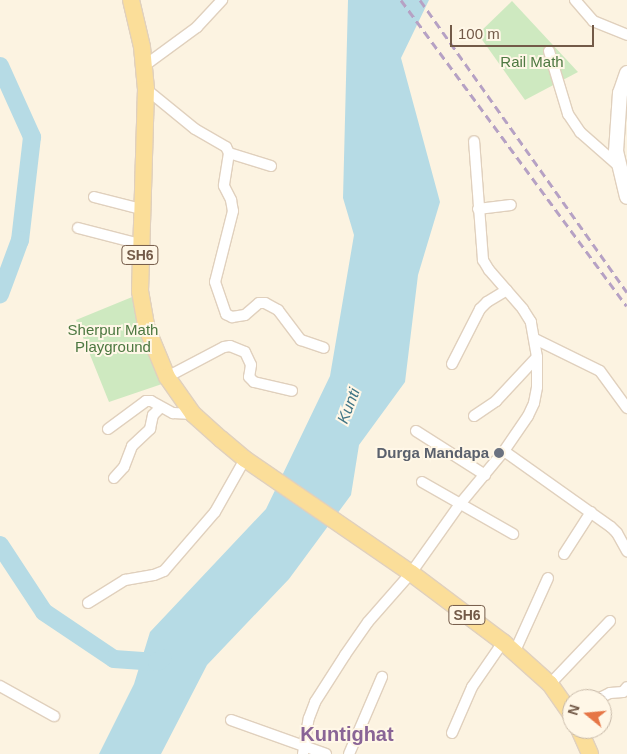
<!DOCTYPE html>
<html>
<head>
<meta charset="utf-8">
<style>
	body { margin:0 }
	#map { position:relative; width:627px; height:754px; overflow:hidden; background:#fcf3e1; font-family:Helvetica,sans-serif }
	div>[style] { position:absolute }
	.green>* { inset:0; background:#cee9c0 }
	.water>* { inset:0; background:#b6dbe5 }
	.river>* { height:18px; margin:-9px; padding:0 9px; transform-origin:9px; border-radius:9px; background:#b6dbe5 }
	.roads { filter:drop-shadow(1px 0 #e0d0bd) drop-shadow(-1px 0 #e0d0bd) drop-shadow(0 1px #e0d0bd) drop-shadow(0 -1px #e0d0bd) }
	.minor>* { height:10px; margin:-5px; padding:0 5px; transform-origin:5px; border-radius:5px; background:#fff }
	.secondary>* { height:14px; margin:-7px; padding:0 7px; transform-origin:7px; border-radius:7px; background:#fff }
	.primary>* { height:16px; margin:-8px; padding:0 8px; transform-origin:8px; border-radius:8px; background:#fbde99 }
	.rail>* { height:3px; margin-top:-1.5px; transform-origin:0; background:repeating-linear-gradient(90deg,#b6a1c4 0 8px,transparent 0 13px) }
	.dots>* { width:14px; height:14px; translate:-50% -50%; box-sizing:border-box; border:2px solid #fff7e7; border-radius:50% }
	span { translate:-50% -50%; white-space:nowrap; text-align:center; line-height:1.15; -webkit-text-stroke:4px #fff7e7; paint-order:stroke }
	.shield-label span { padding:1px 4px; background:#fff7e7; border:1px solid; border-radius:4px; -webkit-text-stroke-width:0 }
	.shield-label { font-size:14px; color:#735a48; font-weight:700 }
	.park-label { font-size:15px; color:#4d7841 }
	.worship-label { font-size:15px; color:#5b616d; font-weight:700 }
	.right { translate:-100% -50%; text-align:right }
	.water-label { font-size:16px; color:#427686; font-style:italic }
	.district-label { font-size:20px; color:#896496; font-weight:700 }
	.north { position:absolute; left:562px; top:689px; width:50px; height:50px; box-sizing:border-box; background:#fff7e7; border:1px solid #c7b8a7; border-radius:50%; rotate:287deg; font-size:14px; font-weight:700; line-height:20px; text-align:center; color:#735a48 }
	.north::after { content:''; display:block; margin:auto; width:18px; height:22px; background:#e67646; clip-path:polygon(50% 0,100% 100%,50% 72%,0 100%) }
	.scale { position:absolute; left:450px; top:25px; width:144px; height:22px; box-sizing:border-box; border:2px solid #735a48; border-top:0; padding-left:6px; font-size:15px; line-height:18px; white-space:nowrap; color:#735a48; -webkit-text-stroke:4px #fff7e7; paint-order:stroke }
</style>
</head>
<body>
<div id="map">
	<div class="green">
		<div style="clip-path:polygon(512px 1px,578px 72px,525px 100px,478px 34px)"></div>
		<div style="clip-path:polygon(137px 295px,142px 341px,162px 384px,109px 402px,76px 320px)"></div>
	</div>
	<div class="water">
		<div style="clip-path:polygon(348px 0,429px 0,401px 58px,440px 202px,418px 275px,405px 382px,359px 445px,351px 495px,289px 579px,207px 665px,161px 754px,99px 754px,134px 684px,150px 632px,266px 509px,330px 376px,354px 235px,343px 198px)"></div>
	</div>
	<div class="river">
		<div style="left:0;top:66px;width:78px;rotate:65.7deg"></div>
		<div style="left:32px;top:137px;width:104px;rotate:96.6deg"></div>
		<div style="left:20px;top:240px;width:58px;rotate:110.3deg"></div>
		<div style="left:0;top:545px;width:80px;rotate:56.7deg"></div>
		<div style="left:44px;top:612px;width:84px;rotate:33.9deg"></div>
		<div style="left:114px;top:659px;width:43px;rotate:4deg"></div>
		<div style="left:157px;top:662px;width:7px;rotate:-34deg"></div>
	</div>
	<div class="roads">
		<div class="minor">
			<div style="left:575px;top:0;width:28px;rotate:49deg"></div>
			<div style="left:593px;top:21px;width:37px;rotate:22deg"></div>
			<div style="left:549px;top:51px;width:66px;rotate:73.2deg"></div>
			<div style="left:568px;top:114px;width:22px;rotate:56deg"></div>
			<div style="left:580px;top:132px;width:53px;rotate:41.2deg"></div>
			<div style="left:144px;top:66px;width:66px;rotate:-36.3deg"></div>
			<div style="left:197px;top:27px;width:37px;rotate:-47deg"></div>
			<div style="left:146px;top:89px;width:63px;rotate:39.2deg"></div>
			<div style="left:195px;top:129px;width:36px;rotate:30deg"></div>
			<div style="left:226px;top:147px;width:7px;rotate:63deg"></div>
			<div style="left:229px;top:153px;width:33px;rotate:99deg"></div>
			<div style="left:224px;top:186px;width:16px;rotate:63deg"></div>
			<div style="left:231px;top:200px;width:11px;rotate:80deg"></div>
			<div style="left:233px;top:211px;width:73px;rotate:104.2deg"></div>
			<div style="left:215px;top:282px;width:34px;rotate:71deg"></div>
			<div style="left:226px;top:314px;width:7px;rotate:27deg"></div>
			<div style="left:232px;top:317px;width:13px;rotate:-9deg"></div>
			<div style="left:245px;top:315px;width:18px;rotate:-41deg"></div>
			<div style="left:259px;top:303px;width:6px"></div>
			<div style="left:265px;top:303px;width:15px;rotate:28deg"></div>
			<div style="left:278px;top:310px;width:38px;rotate:53deg"></div>
			<div style="left:301px;top:340px;width:24px;rotate:19deg"></div>
			<div style="left:229px;top:153px;width:44px;rotate:17.2deg"></div>
			<div style="left:94px;top:197px;width:49px;rotate:14.3deg"></div>
			<div style="left:478px;top:209px;width:33px;rotate:-7deg"></div>
			<div style="left:78px;top:228px;width:64px;rotate:14.5deg"></div>
			<div style="left:535px;top:339px;width:72px;rotate:26.2deg"></div>
			<div style="left:600px;top:371px;width:46px;rotate:53.9deg"></div>
			<div style="left:452px;top:364px;width:62px;rotate:-63deg"></div>
			<div style="left:480px;top:309px;width:10px;rotate:-45deg"></div>
			<div style="left:487px;top:302px;width:23px;rotate:-31deg"></div>
			<div style="left:167px;top:377px;width:64px;rotate:-27.8deg"></div>
			<div style="left:224px;top:347px;width:6px;rotate:-9deg"></div>
			<div style="left:230px;top:346px;width:16px;rotate:22deg"></div>
			<div style="left:245px;top:352px;width:14px;rotate:65deg"></div>
			<div style="left:251px;top:365px;width:12px;rotate:99deg"></div>
			<div style="left:249px;top:377px;width:7px;rotate:45deg"></div>
			<div style="left:254px;top:382px;width:39px;rotate:13deg"></div>
			<div style="left:474px;top:416px;width:27px;rotate:-34deg"></div>
			<div style="left:496px;top:401px;width:60px;rotate:-47deg"></div>
			<div style="left:108px;top:429px;width:47px;rotate:-36.4deg"></div>
			<div style="left:146px;top:401px;width:5px"></div>
			<div style="left:151px;top:401px;width:25px;rotate:29deg"></div>
			<div style="left:173px;top:413px;width:20px;rotate:3deg"></div>
			<div style="left:416px;top:431px;width:82px;rotate:32.5deg"></div>
			<div style="left:504px;top:451px;width:131px;rotate:35.4deg"></div>
			<div style="left:611px;top:527px;width:8px;rotate:45deg"></div>
			<div style="left:617px;top:533px;width:21px;rotate:61deg"></div>
			<div style="left:114px;top:478px;width:15px;rotate:-48deg"></div>
			<div style="left:124px;top:467px;width:22px;rotate:-69deg"></div>
			<div style="left:132px;top:446px;width:25px;rotate:-43deg"></div>
			<div style="left:150px;top:429px;width:14px;rotate:-78deg"></div>
			<div style="left:153px;top:415px;width:11px;rotate:-45deg"></div>
			<div style="left:422px;top:482px;width:105px;rotate:29.7deg"></div>
			<div style="left:564px;top:554px;width:50px;rotate:-57.3deg"></div>
			<div style="left:88px;top:603px;width:44px;rotate:-31.9deg"></div>
			<div style="left:125px;top:580px;width:29px;rotate:-10deg"></div>
			<div style="left:154px;top:575px;width:11px;rotate:-22deg"></div>
			<div style="left:164px;top:571px;width:78px;rotate:-49.2deg"></div>
			<div style="left:215px;top:512px;width:61px;rotate:-60.5deg"></div>
			<div style="left:515px;top:651px;width:80px;rotate:-65.7deg"></div>
			<div style="left:550px;top:684px;width:87px;rotate:-46.4deg"></div>
			<div style="left:0;top:686px;width:62px;rotate:29.1deg"></div>
			<div style="left:598px;top:699px;width:13px;rotate:-27deg"></div>
			<div style="left:610px;top:693px;width:13px;rotate:-4deg"></div>
			<div style="left:623px;top:692px;width:6px;rotate:-51deg"></div>
			<div style="left:231px;top:720px;width:101px;rotate:19.7deg"></div>
			<div style="left:452px;top:733px;width:50px;rotate:-66.5deg"></div>
			<div style="left:472px;top:687px;width:55px;rotate:-55.4deg"></div>
			<div style="left:303px;top:754px;width:36px;rotate:-81deg"></div>
			<div style="left:309px;top:718px;width:17px;rotate:-69deg"></div>
			<div style="left:315px;top:702px;width:56px;rotate:-57.4deg"></div>
			<div style="left:345px;top:655px;width:40px;rotate:-55.1deg"></div>
			<div style="left:368px;top:622px;width:65px;rotate:-48.7deg"></div>
			<div style="left:411px;top:573px;width:85px;rotate:-54.6deg"></div>
			<div style="left:460px;top:504px;width:69px;rotate:-50.3deg"></div>
			<div style="left:504px;top:451px;width:42px;rotate:-55.6deg"></div>
			<div style="left:528px;top:416px;width:14px;rotate:-65deg"></div>
			<div style="left:534px;top:403px;width:16px;rotate:-79deg"></div>
			<div style="left:537px;top:387px;width:30px;rotate:-90deg"></div>
			<div style="left:537px;top:357px;width:36px;rotate:-100deg"></div>
			<div style="left:531px;top:322px;width:15px;rotate:-122deg"></div>
			<div style="left:523px;top:309px;width:52px;rotate:-131.1deg"></div>
			<div style="left:489px;top:270px;width:12px;rotate:-121deg"></div>
			<div style="left:483px;top:260px;width:119px;rotate:-94.3deg"></div>
			<div style="left:349px;top:754px;width:84px;rotate:-66.8deg"></div>
		</div>
		<div class="secondary">
			<div style="left:627px;top:73px;width:21px;rotate:109deg"></div>
			<div style="left:620px;top:93px;width:58px;rotate:93.9deg"></div>
			<div style="left:616px;top:151px;width:47px;rotate:76.6deg"></div>
		</div>
		<div class="primary">
			<div style="left:131px;top:0;width:48px;rotate:76.8deg"></div>
			<div style="left:142px;top:47px;width:42px;rotate:84.6deg"></div>
			<div style="left:146px;top:89px;width:202px;rotate:91.7deg"></div>
			<div style="left:140px;top:291px;width:36px;rotate:80deg"></div>
			<div style="left:146px;top:326px;width:55px;rotate:67.6deg"></div>
			<div style="left:167px;top:377px;width:45px;rotate:54.9deg"></div>
			<div style="left:193px;top:414px;width:38px;rotate:42deg"></div>
			<div style="left:221px;top:439px;width:31px;rotate:40deg"></div>
			<div style="left:245px;top:459px;width:201px;rotate:34.5deg"></div>
			<div style="left:411px;top:573px;width:115px;rotate:36.9deg"></div>
			<div style="left:503px;top:642px;width:63px;rotate:41.8deg"></div>
			<div style="left:550px;top:684px;width:38px;rotate:55deg"></div>
			<div style="left:579px;top:729px;width:27px;rotate:66deg"></div>
		</div>
	</div>
	<div class="rail">
		<div style="left:401px;top:0;width:380px;rotate:53.6deg"></div>
		<div style="left:420px;top:0;width:358px;rotate:54.7deg"></div>
	</div>
	<div class="dots">
		<div style="left:499px;top:453px;background:#6b7280"></div>
	</div>
	<div class="shield-label">
		<span style="left:140px;top:255px">SH6</span>
		<span style="left:467px;top:615px">SH6</span>
	</div>
	<div class="park-label">
		<span style="left:532px;top:62px">Rail Math</span>
		<span style="left:113px;top:338px">Sherpur Math<br>Playground</span>
	</div>
	<div class="worship-label">
		<span class="right" style="left:489px;top:453px">Durga Mandapa</span>
	</div>
	<div class="water-label">
		<span style="left:349px;top:406px;rotate:-69deg">Kunti</span>
	</div>
	<div class="district-label">
		<span style="left:347px;top:734px">Kuntighat</span>
	</div>
	<div class="north">N</div>
	<div class="scale">100 m</div>
</div>
</body>
</html>
